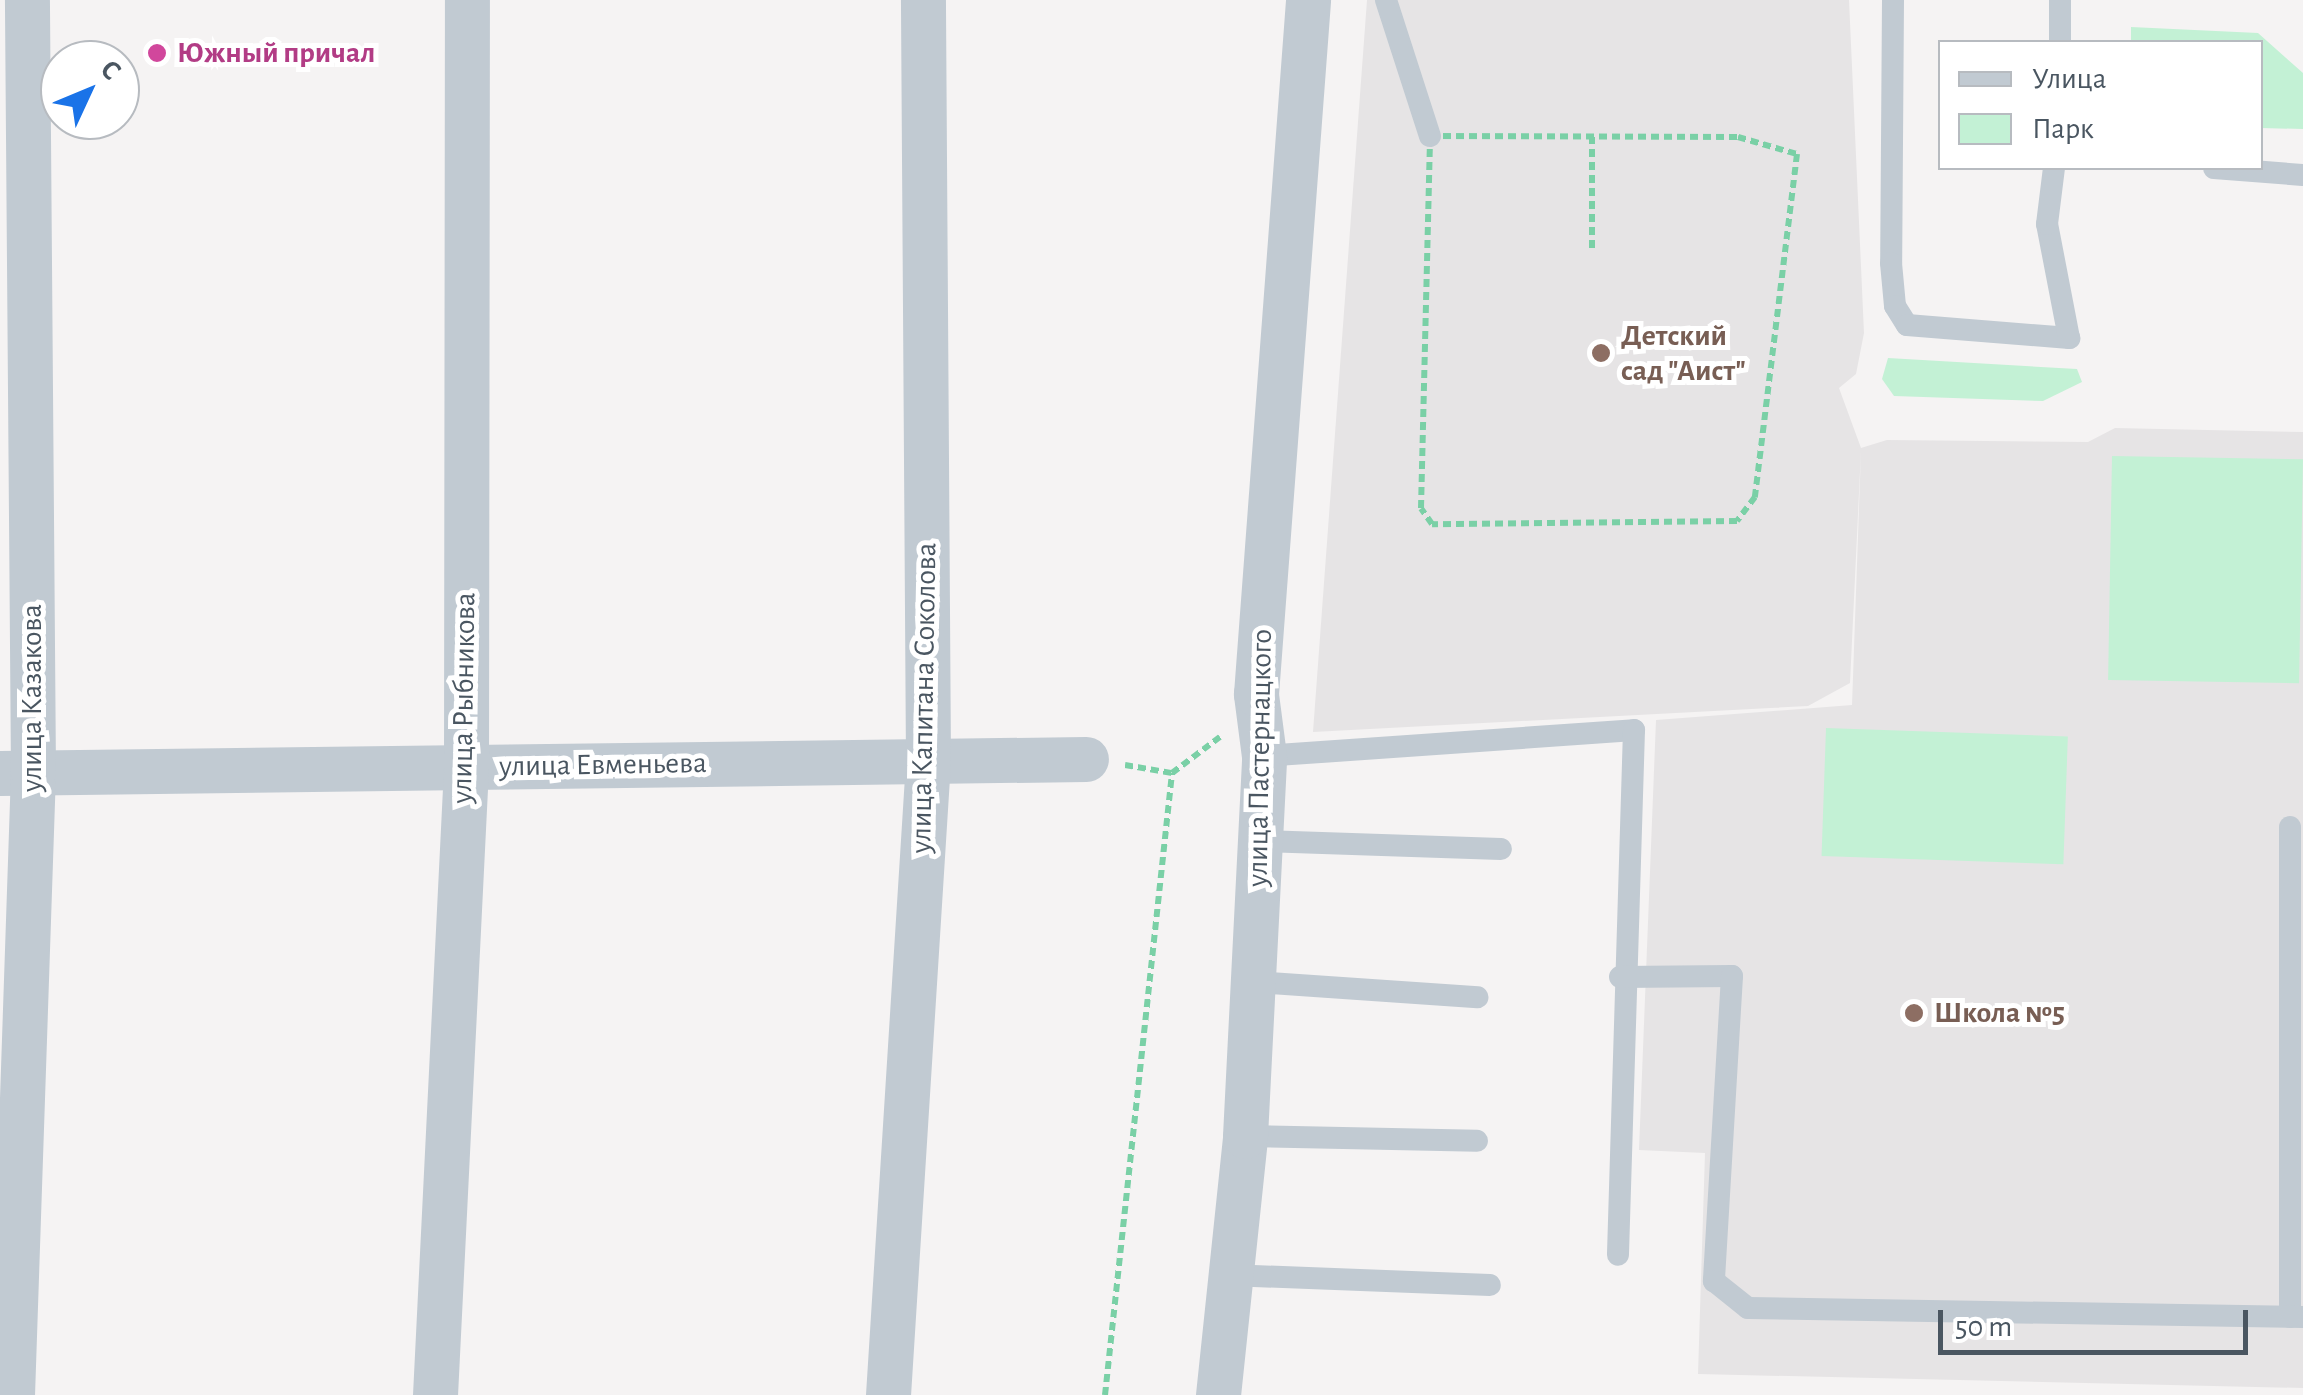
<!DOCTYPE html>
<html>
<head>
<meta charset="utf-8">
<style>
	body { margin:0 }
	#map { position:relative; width:2303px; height:1395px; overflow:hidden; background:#f5f3f3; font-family:"Alegreya Sans",sans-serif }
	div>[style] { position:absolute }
	.education>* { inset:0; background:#e6e4e5 }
	.green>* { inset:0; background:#c3f1d5; transform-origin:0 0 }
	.path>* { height:6px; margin-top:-3px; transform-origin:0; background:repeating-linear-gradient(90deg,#7ad0a6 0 8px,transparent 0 13px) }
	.service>* { height:22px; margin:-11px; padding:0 11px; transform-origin:11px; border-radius:11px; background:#c1cad2 }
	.minor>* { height:45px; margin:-22.5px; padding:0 22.5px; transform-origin:22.5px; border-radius:22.5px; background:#c1cad2 }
	.dots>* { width:28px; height:28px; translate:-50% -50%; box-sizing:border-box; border:5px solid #fff; border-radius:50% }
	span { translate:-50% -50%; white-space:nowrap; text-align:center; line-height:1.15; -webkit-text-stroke:10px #fff; paint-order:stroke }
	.hotel-label { font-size:30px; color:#b23c85; font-weight:700 }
	.left { translate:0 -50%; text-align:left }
	.education-label { font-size:30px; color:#785e54; font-weight:700 }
	.street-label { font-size:30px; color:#4a5661 }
	.legend { position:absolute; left:1938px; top:40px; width:325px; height:130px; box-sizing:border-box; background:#fff; border:2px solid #b7bbc0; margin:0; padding:12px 18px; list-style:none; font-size:30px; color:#4a5661 }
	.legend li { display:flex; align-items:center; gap:20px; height:50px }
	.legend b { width:50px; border:2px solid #b7bbc0 }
	.north { position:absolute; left:40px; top:40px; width:100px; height:100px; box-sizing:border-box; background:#fff; border:2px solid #b7bbc0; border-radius:50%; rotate:46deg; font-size:28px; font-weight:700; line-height:40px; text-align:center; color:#4a5661 }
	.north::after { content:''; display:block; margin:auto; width:35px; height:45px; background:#1a73e8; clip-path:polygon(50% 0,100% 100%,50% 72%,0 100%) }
	.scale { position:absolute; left:1938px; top:1310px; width:310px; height:45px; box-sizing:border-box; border:5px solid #4a5661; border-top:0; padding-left:12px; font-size:30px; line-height:35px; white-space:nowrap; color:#4a5661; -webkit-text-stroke:8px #fff; paint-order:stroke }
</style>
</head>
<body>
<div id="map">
	<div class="education">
		<div style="clip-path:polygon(1367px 0,1849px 0,1864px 333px,1856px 374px,1839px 388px,1861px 448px,1887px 440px,2088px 442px,2115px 428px,2303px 432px,2303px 1388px,1698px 1374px,1705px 1153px,1639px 1150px,1656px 720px,1852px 705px,1861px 451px,1850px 683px,1808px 706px,1313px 732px)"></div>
	</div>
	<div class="green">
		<div style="clip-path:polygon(2131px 27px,2258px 33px,2303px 73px,2303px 129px,2261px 128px,2260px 42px,2131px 42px)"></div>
		<div style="clip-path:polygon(1888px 358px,2077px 369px,2082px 382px,2043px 401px,1894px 396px,1882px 379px)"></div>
		<div style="left:2112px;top:456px;width:191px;height:224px;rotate:1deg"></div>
		<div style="left:1826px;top:728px;width:242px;height:128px;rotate:2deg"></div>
	</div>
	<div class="path">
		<div style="left:1430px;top:136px;width:308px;rotate:0.2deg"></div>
		<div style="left:1738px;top:137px;width:61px;rotate:16.1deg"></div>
		<div style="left:1797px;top:154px;width:346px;rotate:97deg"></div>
		<div style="left:1755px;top:497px;width:30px;rotate:127deg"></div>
		<div style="left:1737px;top:521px;width:305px;rotate:179.4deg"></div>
		<div style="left:1432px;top:524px;width:19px;rotate:-125deg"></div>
		<div style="left:1421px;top:508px;width:372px;rotate:-88.6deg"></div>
		<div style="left:1592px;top:248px;width:111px;rotate:-90deg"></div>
		<div style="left:1125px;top:765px;width:48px;rotate:9.7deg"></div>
		<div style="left:1172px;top:773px;width:60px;rotate:-36.9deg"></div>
		<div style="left:1105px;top:1395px;width:626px;rotate:-83.85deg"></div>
	</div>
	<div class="service">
		<div style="left:1386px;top:0;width:143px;rotate:72.1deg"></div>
		<div style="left:1893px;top:0;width:263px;rotate:90.4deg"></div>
		<div style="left:1891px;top:263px;width:43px;rotate:84.7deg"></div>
		<div style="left:1895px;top:306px;width:22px;rotate:58deg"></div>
		<div style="left:1907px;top:325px;width:163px;rotate:4.6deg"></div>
		<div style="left:2069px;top:338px;width:116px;rotate:-100.9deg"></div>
		<div style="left:2047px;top:224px;width:56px;rotate:-82.9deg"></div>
		<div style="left:2060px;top:0;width:42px;rotate:90deg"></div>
		<div style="left:2214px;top:168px;width:89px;rotate:4.5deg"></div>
		<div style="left:1264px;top:756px;width:371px;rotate:-4deg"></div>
		<div style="left:1634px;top:730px;width:525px;rotate:91.75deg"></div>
		<div style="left:2290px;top:827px;width:490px;rotate:90deg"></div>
		<div style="left:1262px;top:841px;width:239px;rotate:1.9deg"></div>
		<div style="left:1620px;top:977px;width:112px;rotate:-0.5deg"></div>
		<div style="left:1732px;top:976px;width:306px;rotate:93.4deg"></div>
		<div style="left:1714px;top:1281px;width:43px;rotate:38.5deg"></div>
		<div style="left:1748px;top:1308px;width:555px;rotate:0.93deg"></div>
		<div style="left:1255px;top:982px;width:223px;rotate:3.9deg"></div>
		<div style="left:1245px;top:1136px;width:232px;rotate:1.2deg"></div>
		<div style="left:1229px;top:1275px;width:261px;rotate:2.2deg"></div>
	</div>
	<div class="minor">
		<div style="left:0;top:773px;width:1086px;rotate:-0.74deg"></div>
		<div style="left:12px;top:1395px;width:623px;rotate:-88.07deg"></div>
		<div style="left:33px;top:772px;width:772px;rotate:-90.45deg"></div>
		<div style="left:435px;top:1395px;width:629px;rotate:-87.17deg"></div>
		<div style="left:466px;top:767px;width:767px;rotate:-89.93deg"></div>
		<div style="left:888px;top:1395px;width:635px;rotate:-86.39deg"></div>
		<div style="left:928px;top:761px;width:761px;rotate:-90.38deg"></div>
		<div style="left:1218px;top:1395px;width:260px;rotate:-84deg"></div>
		<div style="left:1245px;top:1136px;width:380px;rotate:-87.1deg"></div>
		<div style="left:1264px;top:756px;width:63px;rotate:-97.4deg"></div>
		<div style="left:1256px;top:694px;width:696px;rotate:-85.71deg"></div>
	</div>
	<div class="dots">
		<div style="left:157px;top:53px;background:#d1479c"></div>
		<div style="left:1601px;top:353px;background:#8d6e63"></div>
		<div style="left:1914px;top:1013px;background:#8d6e63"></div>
	</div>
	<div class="hotel-label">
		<span class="left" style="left:177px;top:53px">Южный причал</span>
	</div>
	<div class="education-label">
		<span class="left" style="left:1621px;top:353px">Детский<br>сад "Аист"</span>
		<span class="left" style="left:1934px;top:1013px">Школа №5</span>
	</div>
	<div class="street-label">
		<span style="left:32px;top:698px;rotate:-90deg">улица Казакова</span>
		<span style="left:464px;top:698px;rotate:-89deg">улица Рыбникова</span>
		<span style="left:924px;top:698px;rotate:-89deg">улица Капитана Соколова</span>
		<span style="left:1260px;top:758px;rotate:-89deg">улица Пастернацкого</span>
		<span style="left:603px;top:765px;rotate:-1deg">улица Евменьева</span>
	</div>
	<ul class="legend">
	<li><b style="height:12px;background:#c1cad2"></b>Улица</li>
	<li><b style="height:28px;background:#c3f1d5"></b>Парк</li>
	</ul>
	<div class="north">С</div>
	<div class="scale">50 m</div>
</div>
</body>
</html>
